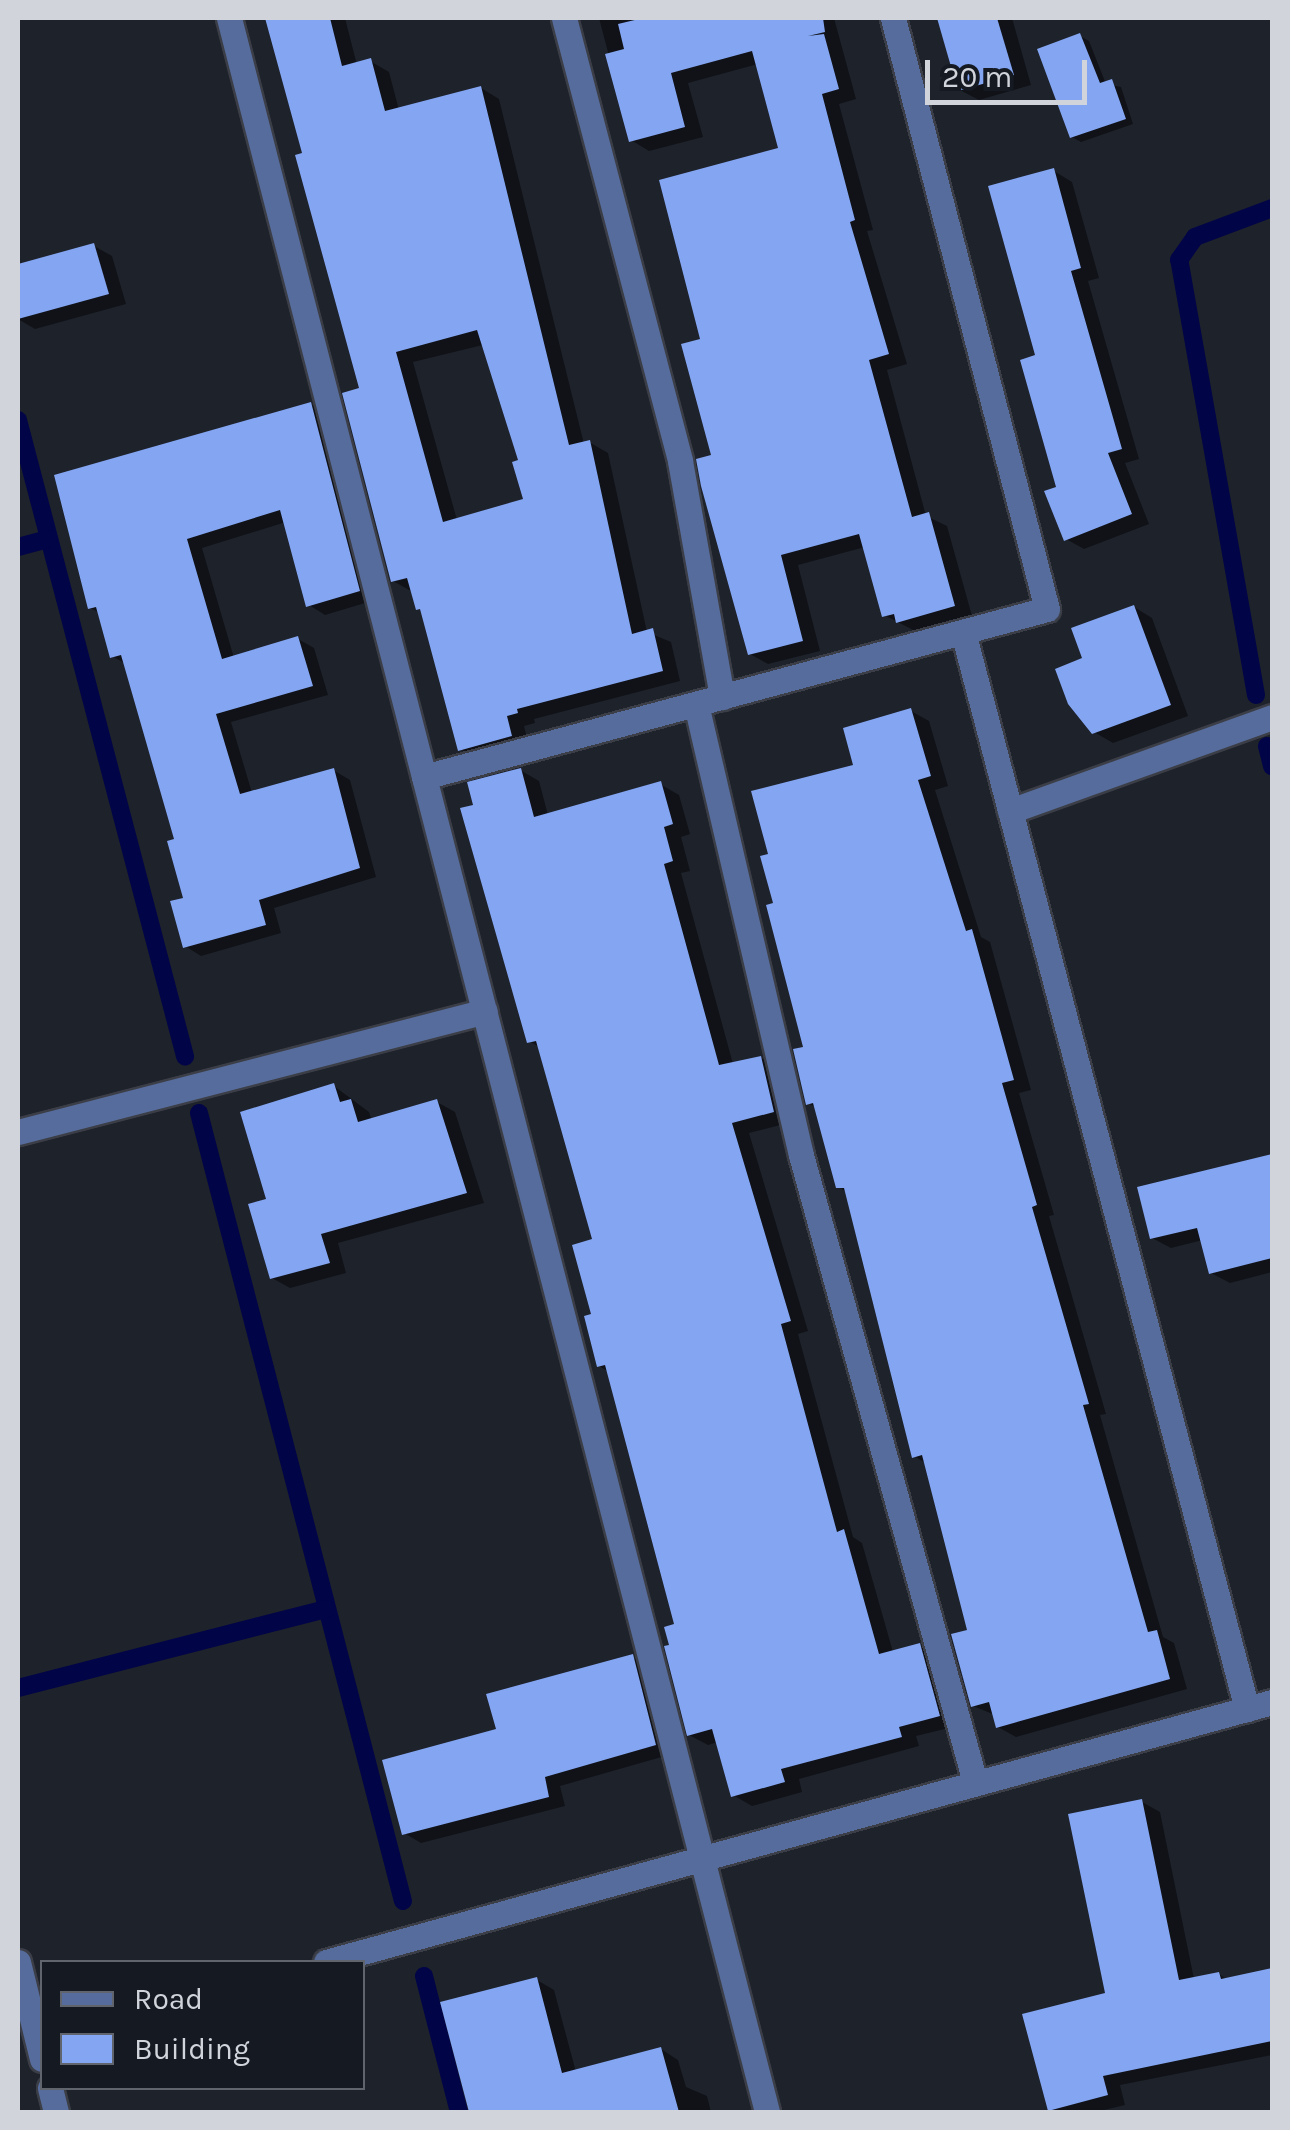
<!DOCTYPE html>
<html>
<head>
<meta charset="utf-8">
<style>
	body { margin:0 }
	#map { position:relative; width:1290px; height:2130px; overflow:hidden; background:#1e222b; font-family:Karla,sans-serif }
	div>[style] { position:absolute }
	.shadow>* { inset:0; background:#0007 }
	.stream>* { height:18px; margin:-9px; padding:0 9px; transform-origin:9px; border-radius:9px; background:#010447 }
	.building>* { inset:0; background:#83a5f2 }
	.roads { filter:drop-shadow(2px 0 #3b3e47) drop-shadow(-2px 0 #3b3e47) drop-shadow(0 2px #3b3e47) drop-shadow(0 -2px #3b3e47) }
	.minor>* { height:25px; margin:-12.5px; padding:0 12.5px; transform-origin:12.5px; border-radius:12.5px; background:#566c9c }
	span { translate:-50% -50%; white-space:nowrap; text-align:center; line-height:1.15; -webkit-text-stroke:10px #141922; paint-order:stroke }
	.frame { position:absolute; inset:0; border:20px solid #d1d4db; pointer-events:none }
	.legend { position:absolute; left:40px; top:1960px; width:325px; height:130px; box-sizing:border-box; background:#141922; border:2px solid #60646c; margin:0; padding:12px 18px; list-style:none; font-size:30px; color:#d1d4db }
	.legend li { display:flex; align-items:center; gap:20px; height:50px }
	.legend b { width:50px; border:2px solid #60646c }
	.scale { position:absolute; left:925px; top:60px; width:162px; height:45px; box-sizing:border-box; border:5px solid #d1d4db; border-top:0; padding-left:12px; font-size:30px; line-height:35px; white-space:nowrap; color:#d1d4db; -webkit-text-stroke:8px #141922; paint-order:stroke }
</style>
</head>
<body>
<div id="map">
	<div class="shadow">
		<div style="clip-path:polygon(evenodd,268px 18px,345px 18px,357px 65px,370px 61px,389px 72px,399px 110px,481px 88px,499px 99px,584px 444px,589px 442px,608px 453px,647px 632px,671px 642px,680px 681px,534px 719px,535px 723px,524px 726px,529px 746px,479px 760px,460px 749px,423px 611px,411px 591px,393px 581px,362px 389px,268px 18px,487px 344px,521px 462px,526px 500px,457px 520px,413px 362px,487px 344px)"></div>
		<div style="clip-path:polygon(599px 18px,834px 18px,856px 99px,839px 104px,873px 230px,867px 231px,907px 364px,887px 370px,926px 516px,947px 526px,972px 616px,917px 632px,884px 615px,865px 547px,798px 565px,820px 651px,768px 664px,750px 654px,703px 341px,782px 150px,758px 64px,688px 83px,703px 137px,649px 151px,631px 140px)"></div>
		<div style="clip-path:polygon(940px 18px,1012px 18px,1031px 85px,979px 100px,960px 90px)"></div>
		<div style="clip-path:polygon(1080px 36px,1089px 41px,1106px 84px,1121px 87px,1133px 124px,1081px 142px,1072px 137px)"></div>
		<div style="clip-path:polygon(1054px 171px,1072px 182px,1099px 278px,1088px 281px,1139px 459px,1125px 463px,1149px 524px,1084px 549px,1066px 539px,1038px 357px)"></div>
		<div style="clip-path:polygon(94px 246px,112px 256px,126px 304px,35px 329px,18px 319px,18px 267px)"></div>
		<div style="clip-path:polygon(310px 404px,327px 414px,375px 600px,325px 615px,309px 605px,286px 522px,202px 548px,234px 658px,298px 639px,314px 648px,328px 695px,231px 722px,252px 793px,333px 770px,350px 780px,376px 877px,274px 908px,281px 933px,201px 956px,185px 946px,186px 900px,177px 840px,126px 664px,112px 656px,100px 613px,90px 608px)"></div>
		<div style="clip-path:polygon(1134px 607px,1152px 618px,1188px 716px,1113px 743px,1094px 732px)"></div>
		<div style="clip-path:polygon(911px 711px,929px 721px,948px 786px,935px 790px,981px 937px,990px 942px,1031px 1090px,1019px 1093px,1054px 1215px,1049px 1216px,1106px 1414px,1100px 1415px,1163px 1637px,1174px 1643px,1187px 1689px,1016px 1737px,998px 1727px,995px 1715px,973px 1706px,970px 1632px,927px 1464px,914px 1456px,847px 1192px,838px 1187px,817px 1108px,808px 1103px,806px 1049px,776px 905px,771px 856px)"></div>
		<div style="clip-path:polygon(520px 770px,539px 781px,548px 815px,660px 784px,679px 795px,690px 834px,681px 837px,690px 871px,681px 873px,733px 1064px,761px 1058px,779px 1069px,792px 1122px,749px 1133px,808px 1331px,798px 1334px,853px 1537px,862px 1543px,893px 1652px,919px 1645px,938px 1656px,957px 1726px,916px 1736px,919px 1746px,799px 1779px,802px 1792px,752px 1806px,733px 1795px,718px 1742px,708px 1745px,689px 1735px,672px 1646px,677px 1626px,609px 1372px,599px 1366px,595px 1241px,541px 1048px,529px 1041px,476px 807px)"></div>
		<div style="clip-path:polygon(334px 1086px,369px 1112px,372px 1121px,437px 1102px,455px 1112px,484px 1203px,338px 1243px,346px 1273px,290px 1288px,272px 1278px,269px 1200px)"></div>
		<div style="clip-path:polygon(1272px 1156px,1272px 1272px,1230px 1283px,1211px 1273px,1203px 1240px,1171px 1248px,1152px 1238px,1140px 1189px)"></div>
		<div style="clip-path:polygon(632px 1657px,649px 1667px,672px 1754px,560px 1786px,565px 1806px,421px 1843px,404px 1833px,499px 1731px)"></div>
		<div style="clip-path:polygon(1142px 1802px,1160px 1812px,1194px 1979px,1219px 1974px,1228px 1980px,1272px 1971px,1272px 2055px,1120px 2085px,1125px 2105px,1096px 2112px,1056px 2112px,1050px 2109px,1108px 1994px)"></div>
		<div style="clip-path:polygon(537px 1980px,554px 1990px,576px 2072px,661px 2049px,678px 2060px,686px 2087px,707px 2096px,711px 2112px,483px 2112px,471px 2063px)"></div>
	</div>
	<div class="stream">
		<div style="left:18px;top:420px;width:658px;rotate:75.29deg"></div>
		<div style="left:18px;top:547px;width:31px;rotate:-15deg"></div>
		<div style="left:1256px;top:695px;width:442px;rotate:-100deg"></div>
		<div style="left:1179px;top:260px;width:28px;rotate:-55deg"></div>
		<div style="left:1195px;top:237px;width:82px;rotate:-20.6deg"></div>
		<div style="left:1267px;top:746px;width:21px;rotate:76deg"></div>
		<div style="left:199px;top:1113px;width:814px;rotate:75.49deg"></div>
		<div style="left:18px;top:1688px;width:318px;rotate:-14.4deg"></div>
		<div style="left:424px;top:1976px;width:140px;rotate:75.6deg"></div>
	</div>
	<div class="building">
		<div style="clip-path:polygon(evenodd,265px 18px,330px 18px,342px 66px,371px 58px,385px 111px,481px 86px,569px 445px,590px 440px,632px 634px,653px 628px,663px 671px,517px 709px,518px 713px,507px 716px,512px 736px,458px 751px,420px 609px,416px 610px,407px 578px,391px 582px,342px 393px,359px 388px,295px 155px,302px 153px,265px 18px,477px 330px,518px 460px,512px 462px,523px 499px,443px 522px,396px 352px,477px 330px)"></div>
		<div style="clip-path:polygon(643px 18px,823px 18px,825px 32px,808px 36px,824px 34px,839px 89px,822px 94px,855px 220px,850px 222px,889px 354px,869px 360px,912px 517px,929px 512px,955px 606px,896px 623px,894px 614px,882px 617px,859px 534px,781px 555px,803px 641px,748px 655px,701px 486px,696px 459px,711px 455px,681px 344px,700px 339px,659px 180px,778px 148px,752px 51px,671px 73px,685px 127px,629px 142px,605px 54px,624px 49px,618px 24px)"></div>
		<div style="clip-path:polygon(937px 18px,997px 18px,1014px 75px,958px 91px)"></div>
		<div style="clip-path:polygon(1080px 33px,1100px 83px,1112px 79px,1126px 119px,1070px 138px,1037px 49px)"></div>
		<div style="clip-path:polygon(1054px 168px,1081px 268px,1071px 271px,1122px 449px,1108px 453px,1132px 514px,1064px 541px,1044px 491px,1056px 487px,1020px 360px,1035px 355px,988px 186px)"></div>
		<div style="clip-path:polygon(94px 243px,109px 294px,18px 319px,18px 264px)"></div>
		<div style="clip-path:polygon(311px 402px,360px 591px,306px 607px,280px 510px,187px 539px,222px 659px,298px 636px,313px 686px,216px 714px,240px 794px,334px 768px,360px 868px,259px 900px,266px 925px,183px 948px,170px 901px,183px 898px,167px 841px,174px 839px,121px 655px,110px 658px,96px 607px,88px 609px,54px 475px)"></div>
		<div style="clip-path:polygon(1134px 605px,1171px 705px,1092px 734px,1068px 704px,1055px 669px,1082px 658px,1071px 628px)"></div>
		<div style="clip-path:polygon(911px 708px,931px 776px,918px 780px,966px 931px,972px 929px,1014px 1080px,1002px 1083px,1037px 1205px,1032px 1207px,1089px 1404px,1083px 1405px,1148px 1632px,1157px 1630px,1170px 1679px,996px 1728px,989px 1702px,971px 1707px,951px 1634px,967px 1630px,922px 1455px,912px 1458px,844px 1188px,836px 1188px,813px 1103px,806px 1105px,793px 1049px,803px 1047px,766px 905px,773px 903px,760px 856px,768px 854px,751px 791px,853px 765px,843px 728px)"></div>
		<div style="clip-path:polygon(521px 768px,534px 817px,661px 781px,673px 824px,664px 827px,673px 861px,664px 864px,719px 1065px,761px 1056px,774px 1112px,732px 1123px,791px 1321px,781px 1324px,837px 1532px,844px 1529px,879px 1654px,920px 1643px,940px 1716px,899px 1727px,902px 1737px,781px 1769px,785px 1782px,731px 1797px,712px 1729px,687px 1736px,664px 1646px,669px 1645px,664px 1627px,674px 1624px,605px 1365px,597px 1367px,584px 1316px,591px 1314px,572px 1245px,592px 1239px,536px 1041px,527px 1043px,460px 808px,473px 805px,467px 782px)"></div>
		<div style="clip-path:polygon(334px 1083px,340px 1102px,351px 1099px,358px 1122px,437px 1099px,467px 1193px,321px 1234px,330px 1263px,270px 1279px,248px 1204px,266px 1199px,240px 1112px)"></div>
		<div style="clip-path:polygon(1272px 1154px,1272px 1258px,1209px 1274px,1197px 1228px,1150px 1239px,1137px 1187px)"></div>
		<div style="clip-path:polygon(633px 1654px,656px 1745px,545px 1777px,549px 1797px,402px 1835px,382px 1760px,496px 1729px,486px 1694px)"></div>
		<div style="clip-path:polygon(1142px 1799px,1179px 1980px,1219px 1972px,1221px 1979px,1272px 1968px,1272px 2041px,1103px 2076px,1108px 2095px,1048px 2111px,1022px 2014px,1105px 1993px,1068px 1814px)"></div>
		<div style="clip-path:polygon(537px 1977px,562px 2073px,661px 2047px,679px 2112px,469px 2112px,440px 2002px)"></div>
	</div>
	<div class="roads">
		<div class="minor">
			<div style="left:229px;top:18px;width:2162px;rotate:75.59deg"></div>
			<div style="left:564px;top:18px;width:458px;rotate:75.3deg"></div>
			<div style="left:680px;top:461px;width:240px;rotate:79.9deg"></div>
			<div style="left:963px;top:632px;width:1114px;rotate:75.23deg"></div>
			<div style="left:696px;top:704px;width:463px;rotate:76.9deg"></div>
			<div style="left:801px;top:1155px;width:651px;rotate:74.49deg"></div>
			<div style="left:424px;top:777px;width:645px;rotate:-15.09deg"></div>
			<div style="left:1047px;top:609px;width:611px;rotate:-104.61deg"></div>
			<div style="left:1010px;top:811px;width:278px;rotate:-19.7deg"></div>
			<div style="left:18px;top:1132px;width:482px;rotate:-14.5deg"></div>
			<div style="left:18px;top:1962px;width:100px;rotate:76.1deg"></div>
			<div style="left:326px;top:1962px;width:981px;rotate:-15.37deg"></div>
			<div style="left:50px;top:2088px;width:25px;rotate:76deg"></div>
		</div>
	</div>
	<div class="frame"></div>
	<ul class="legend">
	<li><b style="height:12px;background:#566c9c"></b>Road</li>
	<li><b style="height:28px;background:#83a5f2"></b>Building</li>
	</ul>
	<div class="scale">20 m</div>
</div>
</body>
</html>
